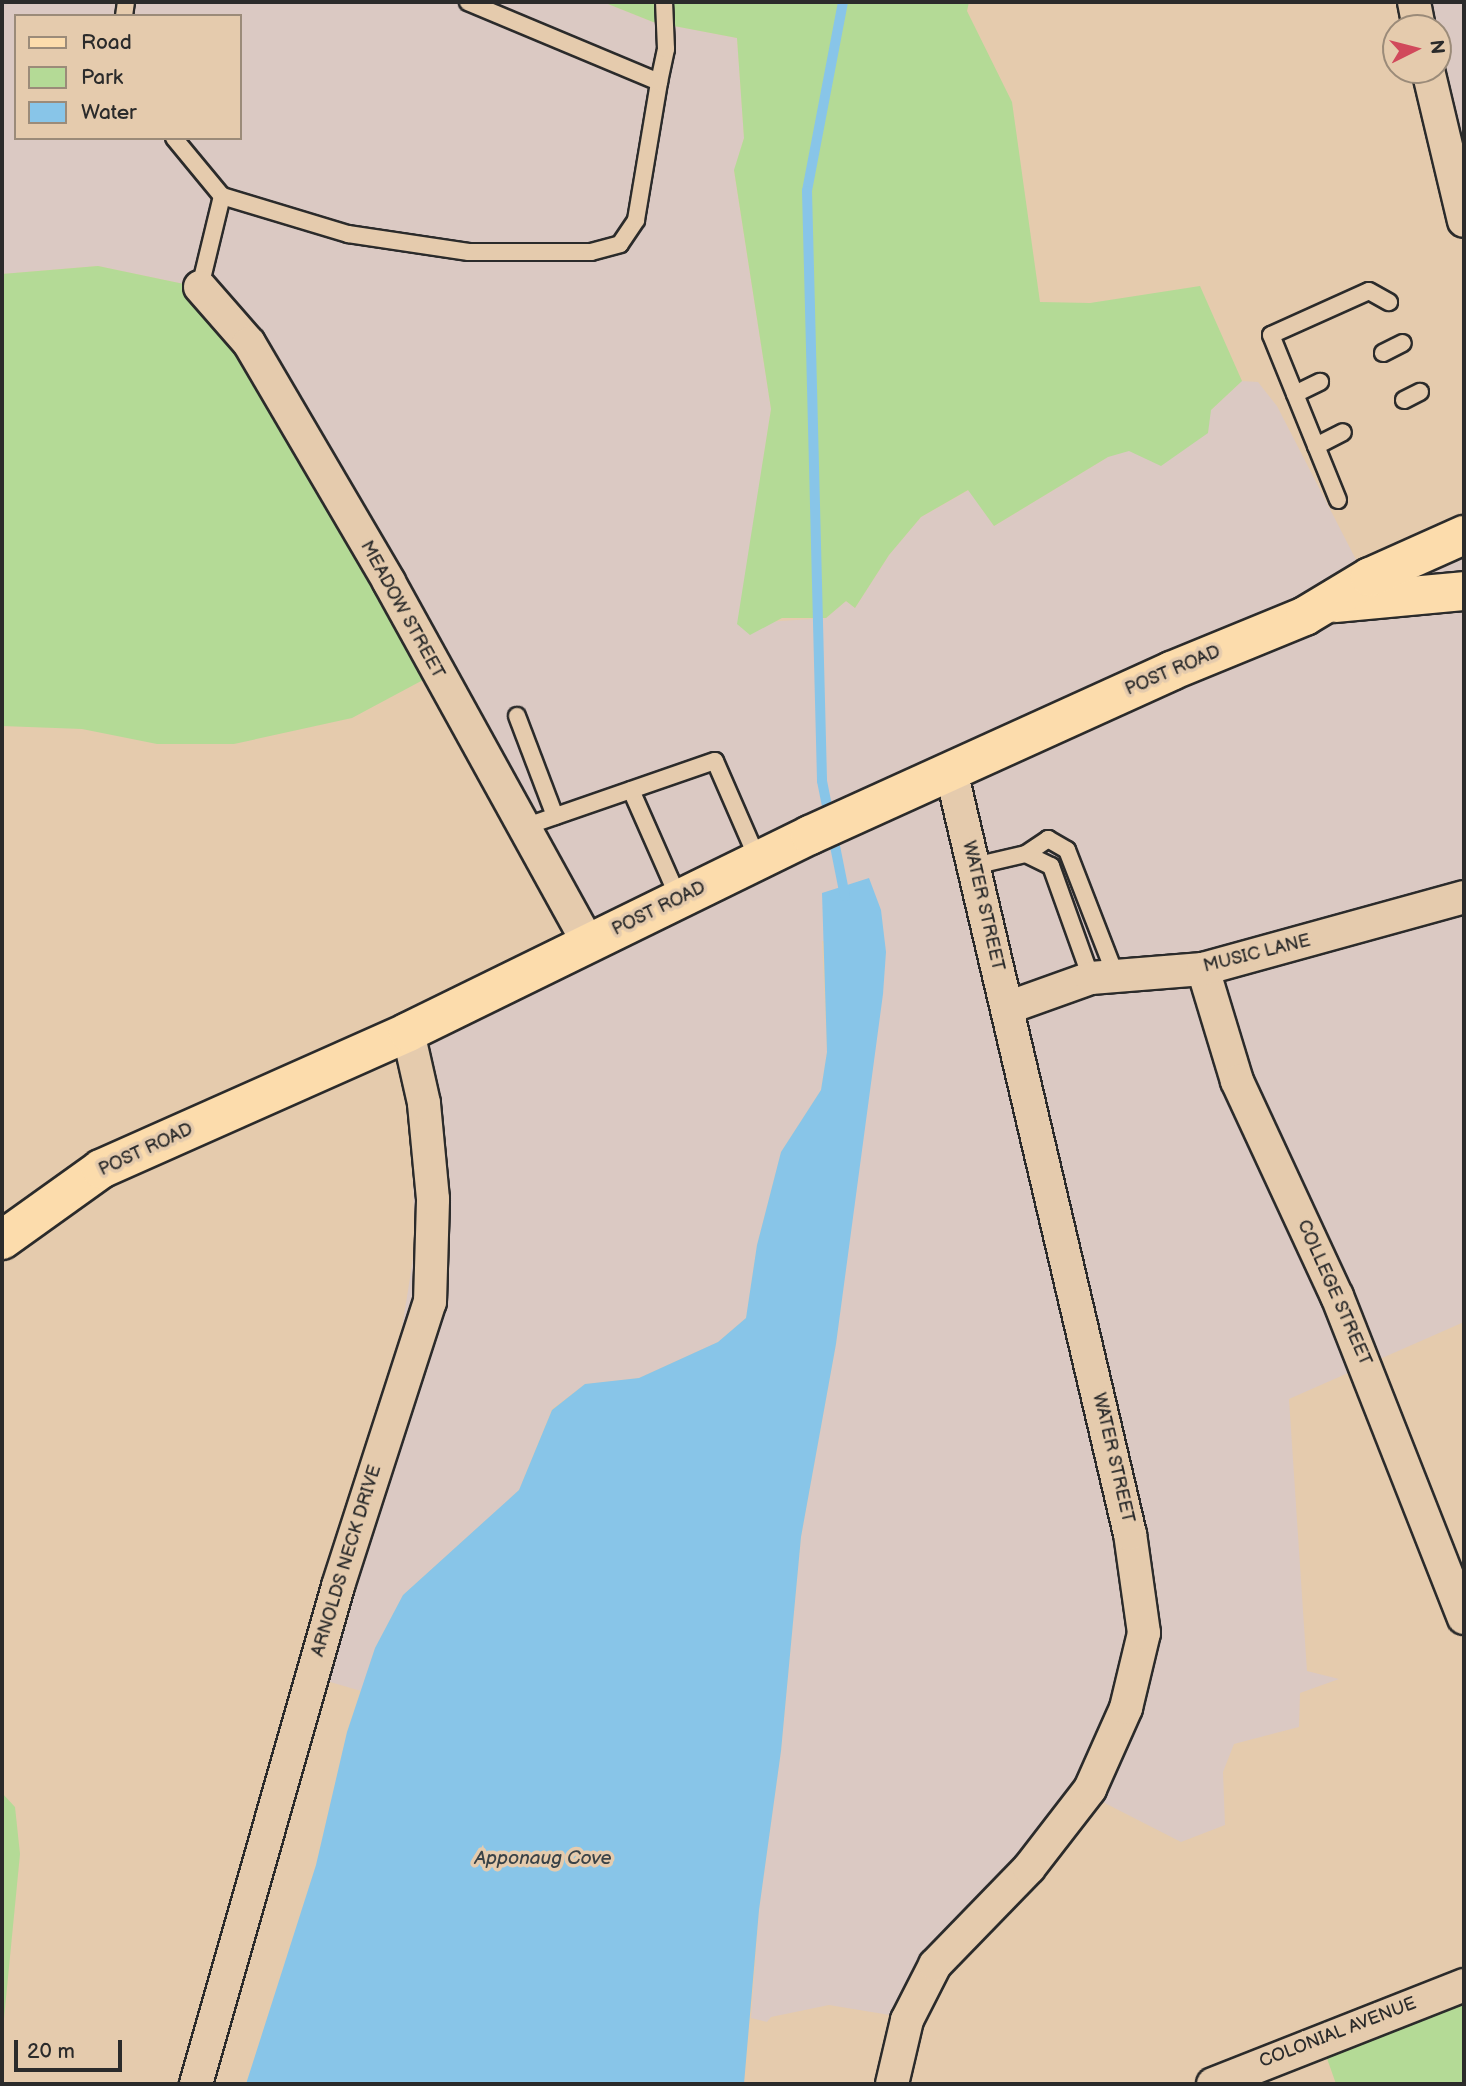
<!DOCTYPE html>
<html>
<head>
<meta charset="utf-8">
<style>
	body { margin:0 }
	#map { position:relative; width:1466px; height:2086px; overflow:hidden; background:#e5cbad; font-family:"Balsamiq Sans",sans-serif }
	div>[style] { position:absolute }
	.built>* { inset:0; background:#dbc9c3 }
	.green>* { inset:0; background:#b4da96 }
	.water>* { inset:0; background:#88c5e8 }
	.stream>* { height:10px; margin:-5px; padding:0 5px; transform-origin:5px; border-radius:5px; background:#88c5e8 }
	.roads { filter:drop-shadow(2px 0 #2b2b2b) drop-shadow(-2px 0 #2b2b2b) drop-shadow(0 2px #2b2b2b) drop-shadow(0 -2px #2b2b2b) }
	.lane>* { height:16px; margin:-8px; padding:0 8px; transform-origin:8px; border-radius:8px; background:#e5cbad }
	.street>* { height:32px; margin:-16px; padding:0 16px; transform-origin:16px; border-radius:16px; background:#e5cbad }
	.primary>* { height:38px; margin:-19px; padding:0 19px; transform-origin:19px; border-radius:19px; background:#fcdcac }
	span { translate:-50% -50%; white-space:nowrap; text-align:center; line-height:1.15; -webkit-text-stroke:7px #e5cbad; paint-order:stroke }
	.street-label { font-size:18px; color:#2b2b2b }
	.water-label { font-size:19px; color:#394247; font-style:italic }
	.frame { position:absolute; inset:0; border:4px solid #2b2b2b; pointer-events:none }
	.legend { position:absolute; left:14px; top:14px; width:228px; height:126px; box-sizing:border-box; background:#e5cbad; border:2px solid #9b8b79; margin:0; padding:9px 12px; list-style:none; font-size:21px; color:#2b2b2b }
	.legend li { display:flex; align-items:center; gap:14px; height:35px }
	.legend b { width:35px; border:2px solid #9b8b79 }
	.north { position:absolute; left:1382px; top:14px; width:70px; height:70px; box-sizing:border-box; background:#e5cbad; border:2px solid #9b8b79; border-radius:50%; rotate:84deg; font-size:19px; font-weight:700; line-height:28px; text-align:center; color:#2b2b2b }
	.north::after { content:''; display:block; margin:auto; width:24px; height:32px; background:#d1495b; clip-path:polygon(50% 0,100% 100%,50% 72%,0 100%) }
	.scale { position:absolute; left:14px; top:2040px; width:108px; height:32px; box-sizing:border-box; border:4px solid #2b2b2b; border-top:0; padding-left:9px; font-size:21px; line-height:24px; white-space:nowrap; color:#2b2b2b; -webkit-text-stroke:5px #e5cbad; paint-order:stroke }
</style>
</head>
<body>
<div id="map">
	<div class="built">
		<div style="clip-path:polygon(evenodd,2px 2px,603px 2px,653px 22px,737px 38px,744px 138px,734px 171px,771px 409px,738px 624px,826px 618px,846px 601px,855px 608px,889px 555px,921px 517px,969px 490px,994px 526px,1108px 457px,1211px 410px,1242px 381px,1258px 382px,1277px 406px,1368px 583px,1464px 551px,1464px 1322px,1289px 1399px,1307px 1671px,1339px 1679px,1300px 1693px,1299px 1727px,1234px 1744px,1223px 1772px,1225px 1825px,1181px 1842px,1089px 1795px,908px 2018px,829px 2005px,771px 2017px,767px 2022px,751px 2018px,759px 1910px,781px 1751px,801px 1537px,836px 1344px,886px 952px,822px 941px,827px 1052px,821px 1090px,781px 1152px,757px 1245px,746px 1318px,718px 1342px,639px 1378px,585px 1384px,552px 1409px,519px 1490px,403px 1595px,375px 1648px,361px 1691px,320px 1679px,396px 1366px,415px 1246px,408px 1032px,572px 947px,423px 680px,419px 665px,203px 288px,98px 266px,2px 274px,2px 2px,16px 16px,240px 16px,240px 138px,16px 138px,16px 16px)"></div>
		<div style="clip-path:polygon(1415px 2px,1464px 2px,1464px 225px,1438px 70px,1438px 28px,1421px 28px)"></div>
	</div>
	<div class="green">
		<div style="clip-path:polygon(603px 2px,969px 2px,967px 11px,1012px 102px,1040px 302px,1090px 303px,1200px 286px,1242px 381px,1211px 410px,1208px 433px,1161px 466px,1129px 451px,1108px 457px,994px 526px,968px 490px,921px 517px,889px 555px,855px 608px,846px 601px,826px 618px,782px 618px,750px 635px,737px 624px,771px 409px,734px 170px,744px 138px,737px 38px,653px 22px)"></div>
		<div style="clip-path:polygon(98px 266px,203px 288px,419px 665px,423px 680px,352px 718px,234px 744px,157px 744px,82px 729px,2px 726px,2px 274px)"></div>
		<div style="clip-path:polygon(2px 1793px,15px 1807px,20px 1854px,2px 2039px)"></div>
		<div style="clip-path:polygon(1464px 1989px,1464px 2084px,1336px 2084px,1323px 2047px)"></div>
	</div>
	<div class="water">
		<div style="clip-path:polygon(869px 878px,881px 910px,886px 952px,883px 994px,836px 1344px,801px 1537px,781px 1751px,759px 1910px,744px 2084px,246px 2084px,316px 1865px,347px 1732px,375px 1648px,403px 1595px,519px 1490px,552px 1410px,585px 1384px,639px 1378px,718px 1342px,746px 1318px,757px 1245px,781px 1152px,821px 1090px,827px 1052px,822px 893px)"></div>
	</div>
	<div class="stream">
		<div style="left:843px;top:2px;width:192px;rotate:100.8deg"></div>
		<div style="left:807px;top:191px;width:590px;rotate:88.54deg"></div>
		<div style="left:822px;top:781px;width:117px;rotate:78.7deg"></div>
	</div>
	<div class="roads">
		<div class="lane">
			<div style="left:124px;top:16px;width:14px;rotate:-82deg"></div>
			<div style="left:659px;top:82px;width:34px;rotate:-78deg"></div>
			<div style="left:666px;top:49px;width:47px;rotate:-92.4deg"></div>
			<div style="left:174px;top:138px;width:75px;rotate:50.4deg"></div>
			<div style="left:222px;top:196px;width:132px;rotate:16.8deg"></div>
			<div style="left:348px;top:234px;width:122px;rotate:8.5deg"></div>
			<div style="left:469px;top:252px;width:122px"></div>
			<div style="left:591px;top:252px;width:30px;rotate:-15deg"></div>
			<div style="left:620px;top:244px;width:29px;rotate:-56deg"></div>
			<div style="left:636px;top:220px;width:140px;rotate:-80.5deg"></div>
			<div style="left:659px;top:82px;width:207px;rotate:-157.3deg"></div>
			<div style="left:200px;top:287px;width:94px;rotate:-76.4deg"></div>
			<div style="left:1383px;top:353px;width:22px;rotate:-27deg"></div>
			<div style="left:1295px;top:394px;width:28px;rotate:-26deg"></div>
			<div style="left:1404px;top:400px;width:18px;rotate:-27deg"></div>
			<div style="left:1316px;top:446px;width:30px;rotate:-27deg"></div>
			<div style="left:1338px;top:500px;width:178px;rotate:-112.1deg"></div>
			<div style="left:1271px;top:335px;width:107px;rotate:-24.2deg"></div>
			<div style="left:1369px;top:291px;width:23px;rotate:29deg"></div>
			<div style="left:517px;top:716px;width:107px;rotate:69.2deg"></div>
			<div style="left:631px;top:790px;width:119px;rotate:66.2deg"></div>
			<div style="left:524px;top:827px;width:202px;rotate:-19.1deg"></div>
			<div style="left:715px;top:761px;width:108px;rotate:66.5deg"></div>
			<div style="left:1026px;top:854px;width:28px;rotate:26deg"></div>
			<div style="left:1051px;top:866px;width:119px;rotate:70.3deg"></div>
			<div style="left:974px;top:866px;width:53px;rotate:-13deg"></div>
			<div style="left:1026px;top:854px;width:27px;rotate:-34deg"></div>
			<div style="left:1048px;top:839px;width:22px;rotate:30deg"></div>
			<div style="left:1067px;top:850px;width:133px;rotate:68.8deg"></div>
		</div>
		<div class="street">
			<div style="left:1414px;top:2px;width:26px;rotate:79deg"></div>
			<div style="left:1428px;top:70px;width:155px;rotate:76.6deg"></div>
			<div style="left:200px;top:287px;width:74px;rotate:48.8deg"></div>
			<div style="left:249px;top:343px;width:277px;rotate:59.6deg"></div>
			<div style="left:389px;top:582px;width:412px;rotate:61.1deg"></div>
			<div style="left:1203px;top:969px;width:117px;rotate:73.1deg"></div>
			<div style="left:1237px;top:1081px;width:237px;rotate:65.1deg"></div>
			<div style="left:1337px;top:1296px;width:346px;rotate:68.5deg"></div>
			<div style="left:1007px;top:1008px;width:89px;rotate:-19.7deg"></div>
			<div style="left:1091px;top:978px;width:112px;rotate:-4.6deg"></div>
			<div style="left:1203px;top:969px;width:271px;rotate:-15.4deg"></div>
			<div style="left:196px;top:2084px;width:518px;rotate:-74.08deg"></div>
			<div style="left:338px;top:1586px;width:299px;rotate:-72.1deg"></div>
			<div style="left:430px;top:1302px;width:103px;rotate:-88.3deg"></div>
			<div style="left:433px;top:1199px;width:96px;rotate:-95.4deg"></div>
			<div style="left:424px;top:1103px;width:73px;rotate:-102.7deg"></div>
			<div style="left:892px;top:2084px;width:66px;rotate:-76.8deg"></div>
			<div style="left:907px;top:2020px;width:62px;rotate:-63deg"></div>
			<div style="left:935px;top:1965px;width:135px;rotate:-45.9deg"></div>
			<div style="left:1029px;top:1868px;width:100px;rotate:-52.3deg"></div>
			<div style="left:1090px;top:1789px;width:89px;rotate:-66deg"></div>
			<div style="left:1126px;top:1708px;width:77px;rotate:-76.5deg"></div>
			<div style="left:1144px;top:1633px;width:100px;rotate:-98deg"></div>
			<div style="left:1130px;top:1534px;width:784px;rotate:-103.2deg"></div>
			<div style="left:1213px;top:2084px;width:270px;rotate:-21.5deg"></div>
		</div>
		<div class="primary">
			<div style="left:1335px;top:603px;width:130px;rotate:-5.3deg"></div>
			<div style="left:2px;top:1240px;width:122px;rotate:-35.6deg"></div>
			<div style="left:101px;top:1169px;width:336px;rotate:-24deg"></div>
			<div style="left:408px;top:1032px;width:448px;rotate:-26.1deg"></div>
			<div style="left:810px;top:835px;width:397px;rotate:-24.4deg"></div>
			<div style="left:1171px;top:671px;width:145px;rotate:-22.3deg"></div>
			<div style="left:1305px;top:616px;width:76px;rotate:-31deg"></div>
			<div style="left:1370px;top:577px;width:103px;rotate:-24.1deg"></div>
		</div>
	</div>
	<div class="street-label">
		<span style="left:402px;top:610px;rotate:61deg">MEADOW STREET</span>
		<span style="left:1173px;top:671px;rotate:-23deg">POST ROAD</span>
		<span style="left:983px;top:906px;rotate:77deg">WATER STREET</span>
		<span style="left:659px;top:909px;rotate:-26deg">POST ROAD</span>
		<span style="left:1257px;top:954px;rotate:-14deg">MUSIC LANE</span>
		<span style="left:146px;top:1150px;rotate:-25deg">POST ROAD</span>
		<span style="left:1334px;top:1293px;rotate:66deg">COLLEGE STREET</span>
		<span style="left:1113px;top:1458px;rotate:77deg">WATER STREET</span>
		<span style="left:347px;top:1561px;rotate:-73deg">ARNOLDS NECK DRIVE</span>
		<span style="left:1338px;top:2033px;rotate:-21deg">COLONIAL AVENUE</span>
	</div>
	<div class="water-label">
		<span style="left:543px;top:1859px">Apponaug Cove</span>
	</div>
	<div class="frame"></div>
	<ul class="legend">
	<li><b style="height:9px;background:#fcdcac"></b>Road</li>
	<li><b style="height:19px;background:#b4da96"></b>Park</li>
	<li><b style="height:19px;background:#88c5e8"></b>Water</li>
	</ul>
	<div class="north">N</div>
	<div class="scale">20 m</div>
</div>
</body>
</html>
